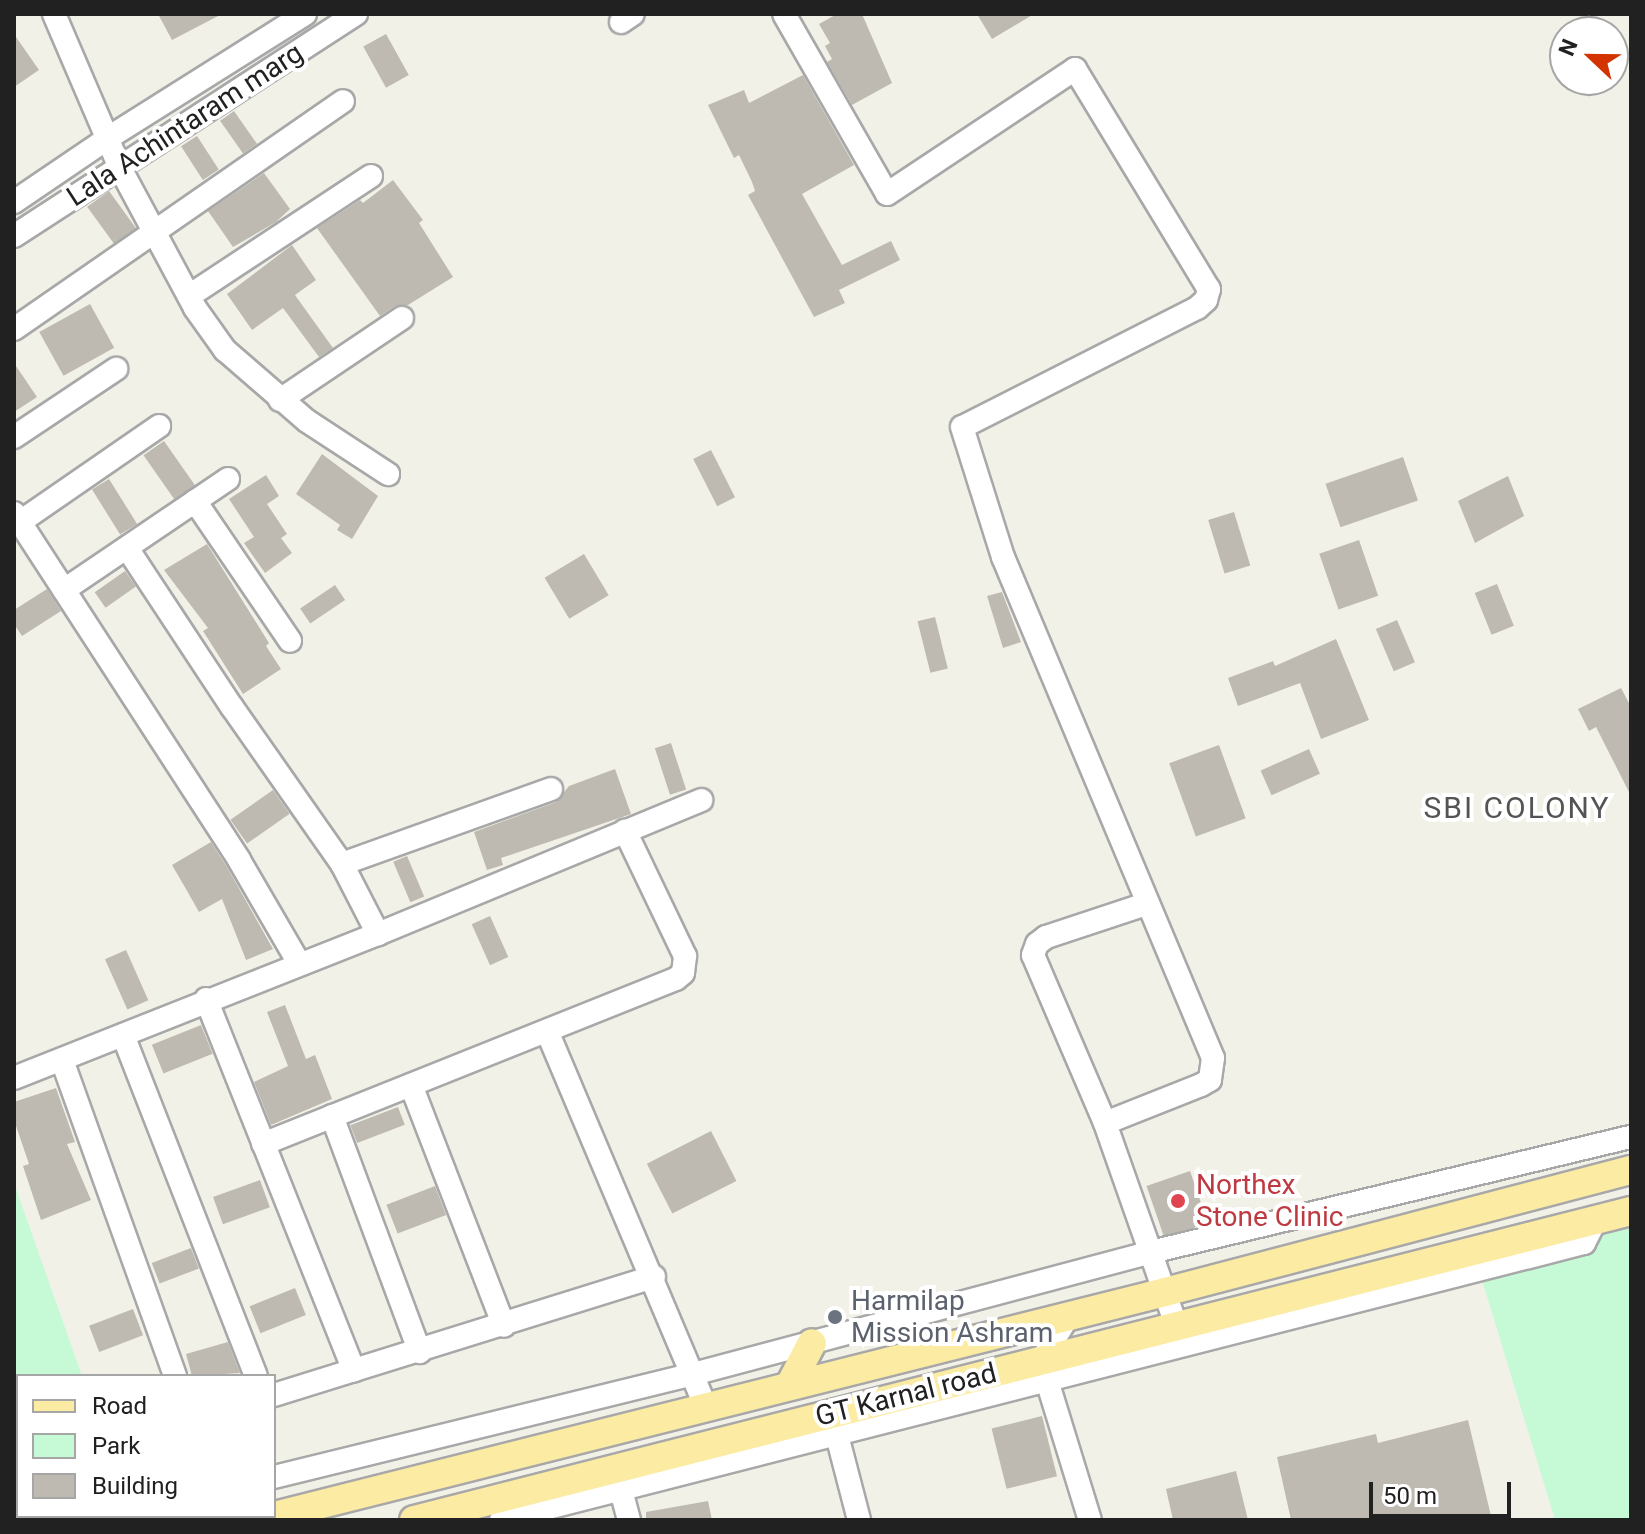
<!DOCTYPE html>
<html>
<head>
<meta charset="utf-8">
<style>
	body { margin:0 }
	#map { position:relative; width:1645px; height:1534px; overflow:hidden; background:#f2f1e8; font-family:Roboto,sans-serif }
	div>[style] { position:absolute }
	.park>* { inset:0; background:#c6fad7 }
	.building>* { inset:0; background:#bebab1; transform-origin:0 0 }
	.roads { filter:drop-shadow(2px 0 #a8a8a8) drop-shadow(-2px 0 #a8a8a8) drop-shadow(0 2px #a8a8a8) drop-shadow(0 -2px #a8a8a8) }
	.minor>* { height:22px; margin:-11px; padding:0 11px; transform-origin:11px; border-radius:11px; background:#fff }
	.major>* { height:28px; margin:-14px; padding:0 14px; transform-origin:14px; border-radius:14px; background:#fceba2 }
	.dots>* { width:22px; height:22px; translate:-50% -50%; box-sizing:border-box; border:4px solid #fff; border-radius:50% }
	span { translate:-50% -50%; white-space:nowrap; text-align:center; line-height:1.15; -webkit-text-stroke:8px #fff; paint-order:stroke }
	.street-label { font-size:28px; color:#212121 }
	.health-label { font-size:28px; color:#be3a42 }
	.left { translate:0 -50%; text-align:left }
	.worship-label { font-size:28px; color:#5b616d }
	.neighbourhood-label { font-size:30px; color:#545454; letter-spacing:2px }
	.frame { position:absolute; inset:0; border:16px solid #212121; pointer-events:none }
	.legend { position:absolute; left:16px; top:1374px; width:260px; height:144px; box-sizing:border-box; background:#fff; border:2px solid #a6a6a6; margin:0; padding:10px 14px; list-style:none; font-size:24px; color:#212121 }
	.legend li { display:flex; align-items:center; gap:16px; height:40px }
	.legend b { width:40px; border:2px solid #a6a6a6 }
	.north { position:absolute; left:1549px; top:16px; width:80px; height:80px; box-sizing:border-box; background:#fff; border:2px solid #a6a6a6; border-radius:50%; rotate:292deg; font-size:22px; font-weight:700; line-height:32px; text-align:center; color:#212121 }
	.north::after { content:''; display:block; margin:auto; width:28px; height:36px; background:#d33300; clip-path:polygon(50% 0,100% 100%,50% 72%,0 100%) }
	.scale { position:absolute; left:1369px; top:1482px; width:142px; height:36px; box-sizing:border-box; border:4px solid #212121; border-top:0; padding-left:10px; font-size:24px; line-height:28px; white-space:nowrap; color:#212121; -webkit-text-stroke:6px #fff; paint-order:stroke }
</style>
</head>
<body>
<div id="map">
	<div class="park">
		<div style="clip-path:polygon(14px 1183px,82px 1376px,18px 1376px,18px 1425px,14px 1426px)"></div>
		<div style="clip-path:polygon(1631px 1222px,1631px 1520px,1555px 1520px,1475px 1257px)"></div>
	</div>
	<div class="building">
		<div style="clip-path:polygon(158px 14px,222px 14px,172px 40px)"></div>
		<div style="clip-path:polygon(837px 14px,862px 14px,892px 83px,852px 105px,827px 62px,832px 59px,825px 46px,830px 43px,819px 24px)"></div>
		<div style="clip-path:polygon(977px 14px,1034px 14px,992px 39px)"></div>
		<div style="clip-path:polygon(14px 34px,39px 70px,14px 87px)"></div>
		<div style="left:386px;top:34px;width:47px;height:26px;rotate:61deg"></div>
		<div style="clip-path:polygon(803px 75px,854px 165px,802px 194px,842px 265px,891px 241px,900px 260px,839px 290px,845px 303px,814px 317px,748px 195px,755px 191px,752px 182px,739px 155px,734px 158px,708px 105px,744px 90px,749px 103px)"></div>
		<div style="left:234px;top:111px;width:40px;height:17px;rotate:55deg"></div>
		<div style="left:197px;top:136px;width:40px;height:19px;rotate:57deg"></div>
		<div style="clip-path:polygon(264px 173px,290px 209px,276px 222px,233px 247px,208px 211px)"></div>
		<div style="clip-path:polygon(393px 180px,423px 220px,419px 223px,453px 277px,408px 305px,395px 306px,380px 316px,317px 228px,360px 200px,363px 203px)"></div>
		<div style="left:109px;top:191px;width:46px;height:27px;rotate:54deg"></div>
		<div style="clip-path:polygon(292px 245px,316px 280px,295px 295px,333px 348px,319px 357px,283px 308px,252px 330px,227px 294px)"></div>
		<div style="left:90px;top:304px;width:50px;height:58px;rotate:61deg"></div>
		<div style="clip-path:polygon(14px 363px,37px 397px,14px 412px)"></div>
		<div style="left:164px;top:441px;width:54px;height:25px;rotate:55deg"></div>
		<div style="left:711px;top:450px;width:53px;height:20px;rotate:63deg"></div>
		<div style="clip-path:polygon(322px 454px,378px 496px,352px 539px,337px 530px,340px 525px,296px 494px)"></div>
		<div style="left:1403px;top:457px;width:46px;height:82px;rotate:71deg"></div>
		<div style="clip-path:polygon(266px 475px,279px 496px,267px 504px,287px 534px,281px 538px,292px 553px,265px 573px,244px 543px,254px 537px,229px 499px)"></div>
		<div style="clip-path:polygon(1508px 476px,1524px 516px,1475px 543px,1458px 501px)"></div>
		<div style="left:109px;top:479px;width:53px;height:20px;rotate:58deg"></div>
		<div style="left:1234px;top:512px;width:56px;height:27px;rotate:73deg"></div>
		<div style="left:1359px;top:540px;width:59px;height:42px;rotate:71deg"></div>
		<div style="clip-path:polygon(207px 544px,269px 643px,266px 646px,281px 669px,243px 694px,203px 631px,208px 628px,164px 570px)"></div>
		<div style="left:584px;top:554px;width:48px;height:46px;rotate:59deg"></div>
		<div style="left:125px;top:571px;width:19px;height:37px;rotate:55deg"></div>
		<div style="left:1497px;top:584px;width:45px;height:24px;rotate:68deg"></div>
		<div style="left:335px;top:585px;width:18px;height:42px;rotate:56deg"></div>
		<div style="clip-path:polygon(47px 589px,61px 611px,22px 636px,14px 624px,14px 610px)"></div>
		<div style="clip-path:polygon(1002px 592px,1021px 642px,1003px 648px,987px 596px)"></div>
		<div style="left:935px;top:617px;width:53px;height:18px;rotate:76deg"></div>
		<div style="left:1397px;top:620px;width:46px;height:23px;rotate:67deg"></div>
		<div style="clip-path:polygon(1336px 639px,1369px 720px,1321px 739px,1300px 683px,1238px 706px,1228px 678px,1273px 661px,1275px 666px)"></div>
		<div style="clip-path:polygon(1621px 688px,1631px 707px,1631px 796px,1596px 727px,1589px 731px,1578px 709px)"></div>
		<div style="left:671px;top:743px;width:49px;height:17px;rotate:72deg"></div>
		<div style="left:1219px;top:745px;width:78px;height:53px;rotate:70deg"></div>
		<div style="left:1309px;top:749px;width:27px;height:53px;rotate:66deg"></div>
		<div style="clip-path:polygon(615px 769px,631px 814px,501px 858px,503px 865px,487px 870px,474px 832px,556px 802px,569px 786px)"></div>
		<div style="left:273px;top:790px;width:29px;height:52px;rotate:55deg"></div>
		<div style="clip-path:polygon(211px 842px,227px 867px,273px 949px,246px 960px,222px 899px,199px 912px,186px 889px,172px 865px)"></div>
		<div style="left:407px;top:856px;width:44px;height:15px;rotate:67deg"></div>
		<div style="left:490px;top:916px;width:45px;height:20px;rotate:66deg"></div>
		<div style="left:126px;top:950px;width:55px;height:23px;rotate:66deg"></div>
		<div style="clip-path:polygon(285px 1005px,306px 1059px,315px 1055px,332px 1099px,271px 1125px,254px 1082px,288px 1066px,267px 1012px)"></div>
		<div style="left:201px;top:1025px;width:31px;height:53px;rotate:68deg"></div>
		<div style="clip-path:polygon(56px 1088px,75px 1142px,67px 1144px,91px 1200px,41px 1220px,23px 1166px,29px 1164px,14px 1120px,14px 1102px)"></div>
		<div style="left:398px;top:1107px;width:19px;height:51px;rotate:69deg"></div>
		<div style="left:711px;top:1131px;width:56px;height:72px;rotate:63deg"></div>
		<div style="left:1190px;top:1171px;width:55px;height:46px;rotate:71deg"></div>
		<div style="left:260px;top:1180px;width:29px;height:50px;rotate:70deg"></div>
		<div style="left:435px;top:1186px;width:31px;height:52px;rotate:69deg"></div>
		<div style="left:191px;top:1248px;width:22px;height:42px;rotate:69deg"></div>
		<div style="left:295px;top:1288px;width:29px;height:49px;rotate:68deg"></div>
		<div style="left:133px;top:1309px;width:28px;height:47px;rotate:69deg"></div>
		<div style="clip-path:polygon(228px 1342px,240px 1373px,192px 1376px,186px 1354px)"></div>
		<div style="left:1042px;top:1416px;width:62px;height:52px;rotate:76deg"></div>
		<div style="clip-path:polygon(1468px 1420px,1492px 1520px,1291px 1520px,1277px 1457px,1376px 1434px,1378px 1443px)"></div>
		<div style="clip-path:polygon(1236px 1471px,1248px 1520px,1173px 1520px,1166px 1489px)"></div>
		<div style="clip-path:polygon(708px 1501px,712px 1520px,646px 1520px,646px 1512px)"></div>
	</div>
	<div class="roads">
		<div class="minor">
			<div style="left:54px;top:14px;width:168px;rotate:66.8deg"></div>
			<div style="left:120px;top:168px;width:159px;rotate:61.8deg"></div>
			<div style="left:195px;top:308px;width:52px;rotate:54.5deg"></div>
			<div style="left:225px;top:350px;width:108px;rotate:40.9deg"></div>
			<div style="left:307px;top:421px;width:97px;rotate:33.2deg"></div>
			<div style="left:784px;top:14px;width:207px;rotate:60.2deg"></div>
			<div style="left:887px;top:194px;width:226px;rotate:-33.6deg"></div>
			<div style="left:1075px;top:69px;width:258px;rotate:58.7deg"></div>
			<div style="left:1209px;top:289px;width:11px;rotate:105deg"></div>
			<div style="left:1206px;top:300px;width:12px;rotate:138deg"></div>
			<div style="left:1197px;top:308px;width:263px;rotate:153.1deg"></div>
			<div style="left:962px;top:427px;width:136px;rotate:72.5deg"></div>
			<div style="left:1003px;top:557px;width:543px;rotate:67.26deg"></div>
			<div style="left:1213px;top:1058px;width:22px;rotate:98deg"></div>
			<div style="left:1210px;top:1080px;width:10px;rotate:151deg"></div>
			<div style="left:1201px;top:1085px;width:103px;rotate:158.4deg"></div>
			<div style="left:621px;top:22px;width:14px;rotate:-34deg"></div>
			<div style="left:14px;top:202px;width:114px;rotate:-34.2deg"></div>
			<div style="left:108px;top:138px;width:233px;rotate:-32.2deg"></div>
			<div style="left:14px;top:236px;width:408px;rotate:-33deg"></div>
			<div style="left:189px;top:296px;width:218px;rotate:-33.4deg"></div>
			<div style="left:14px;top:329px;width:400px;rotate:-34.7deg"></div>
			<div style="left:280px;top:400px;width:147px;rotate:-33.9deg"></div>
			<div style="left:14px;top:437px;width:123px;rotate:-33.7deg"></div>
			<div style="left:195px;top:501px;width:169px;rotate:55.8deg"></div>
			<div style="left:14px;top:513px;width:414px;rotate:57deg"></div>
			<div style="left:239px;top:860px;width:119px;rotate:59.8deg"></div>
			<div style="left:20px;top:522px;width:169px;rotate:-34.6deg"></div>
			<div style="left:127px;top:548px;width:191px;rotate:56.6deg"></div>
			<div style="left:232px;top:707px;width:192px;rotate:55deg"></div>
			<div style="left:342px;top:864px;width:79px;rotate:62.8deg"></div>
			<div style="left:64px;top:590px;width:198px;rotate:-34.1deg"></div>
			<div style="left:342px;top:864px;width:222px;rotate:-19.7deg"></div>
			<div style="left:1146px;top:904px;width:105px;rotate:161.7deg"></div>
			<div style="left:1046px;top:937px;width:11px;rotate:142deg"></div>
			<div style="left:1037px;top:944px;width:12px;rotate:110deg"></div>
			<div style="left:1033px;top:955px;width:183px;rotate:66.8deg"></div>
			<div style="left:1105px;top:1123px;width:216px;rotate:70.6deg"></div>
			<div style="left:206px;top:999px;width:400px;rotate:68.3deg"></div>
			<div style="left:547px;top:1031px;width:406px;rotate:67.1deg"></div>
			<div style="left:123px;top:1035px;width:366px;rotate:68.7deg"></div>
			<div style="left:62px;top:1060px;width:336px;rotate:70.3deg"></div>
			<div style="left:14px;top:1078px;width:391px;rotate:-21.6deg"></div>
			<div style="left:378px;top:934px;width:350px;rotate:-22.5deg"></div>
			<div style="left:411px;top:1085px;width:258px;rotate:68.9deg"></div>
			<div style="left:332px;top:1116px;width:252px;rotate:69.6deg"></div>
			<div style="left:263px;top:1144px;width:445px;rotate:-21.8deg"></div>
			<div style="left:676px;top:979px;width:9px;rotate:-41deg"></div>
			<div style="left:683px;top:973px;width:17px;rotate:-83deg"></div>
			<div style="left:685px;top:956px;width:139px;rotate:-115.6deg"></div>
			<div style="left:1069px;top:1315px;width:54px;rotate:121.3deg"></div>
			<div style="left:1041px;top:1361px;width:166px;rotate:72.9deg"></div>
			<div style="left:274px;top:1395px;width:398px;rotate:-17.3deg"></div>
			<div style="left:833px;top:1420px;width:103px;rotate:75.4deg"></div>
			<div style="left:617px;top:1475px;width:47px;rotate:75.1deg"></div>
			<div style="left:274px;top:1477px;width:431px;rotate:-13.8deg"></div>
			<div style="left:693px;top:1374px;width:474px;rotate:-14.9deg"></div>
			<div style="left:1151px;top:1252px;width:494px;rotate:-13.5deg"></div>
			<div style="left:224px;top:1516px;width:4px;rotate:63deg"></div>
			<div style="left:116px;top:1520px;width:15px;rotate:-16deg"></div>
			<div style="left:501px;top:1520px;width:1118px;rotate:-14.35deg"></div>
			<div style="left:1584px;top:1243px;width:25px;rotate:-63deg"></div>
		</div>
		<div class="major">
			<div style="left:790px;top:1385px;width:47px;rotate:-62.4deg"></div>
			<div style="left:274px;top:1516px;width:919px;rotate:-14.11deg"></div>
			<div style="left:1165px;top:1292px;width:482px;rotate:-14.7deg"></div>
			<div style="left:414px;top:1520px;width:1256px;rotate:-14.25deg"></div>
		</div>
	</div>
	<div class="dots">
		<div style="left:1178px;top:1201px;background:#e0444e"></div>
		<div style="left:835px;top:1317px;background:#6b7280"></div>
	</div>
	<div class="street-label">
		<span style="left:185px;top:125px;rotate:-33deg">Lala Achintaram marg</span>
		<span style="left:906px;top:1395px;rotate:-14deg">GT Karnal road</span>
	</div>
	<div class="health-label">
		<span class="left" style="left:1196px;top:1201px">Northex<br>Stone Clinic</span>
	</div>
	<div class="worship-label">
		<span class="left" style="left:851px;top:1317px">Harmilap<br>Mission Ashram</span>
	</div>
	<div class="neighbourhood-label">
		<span style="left:1517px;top:808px">SBI COLONY</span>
	</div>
	<div class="frame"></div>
	<ul class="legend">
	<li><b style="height:10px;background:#fceba2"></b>Road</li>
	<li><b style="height:22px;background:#c6fad7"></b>Park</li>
	<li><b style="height:22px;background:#bebab1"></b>Building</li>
	</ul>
	<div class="north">N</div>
	<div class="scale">50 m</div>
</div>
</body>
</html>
